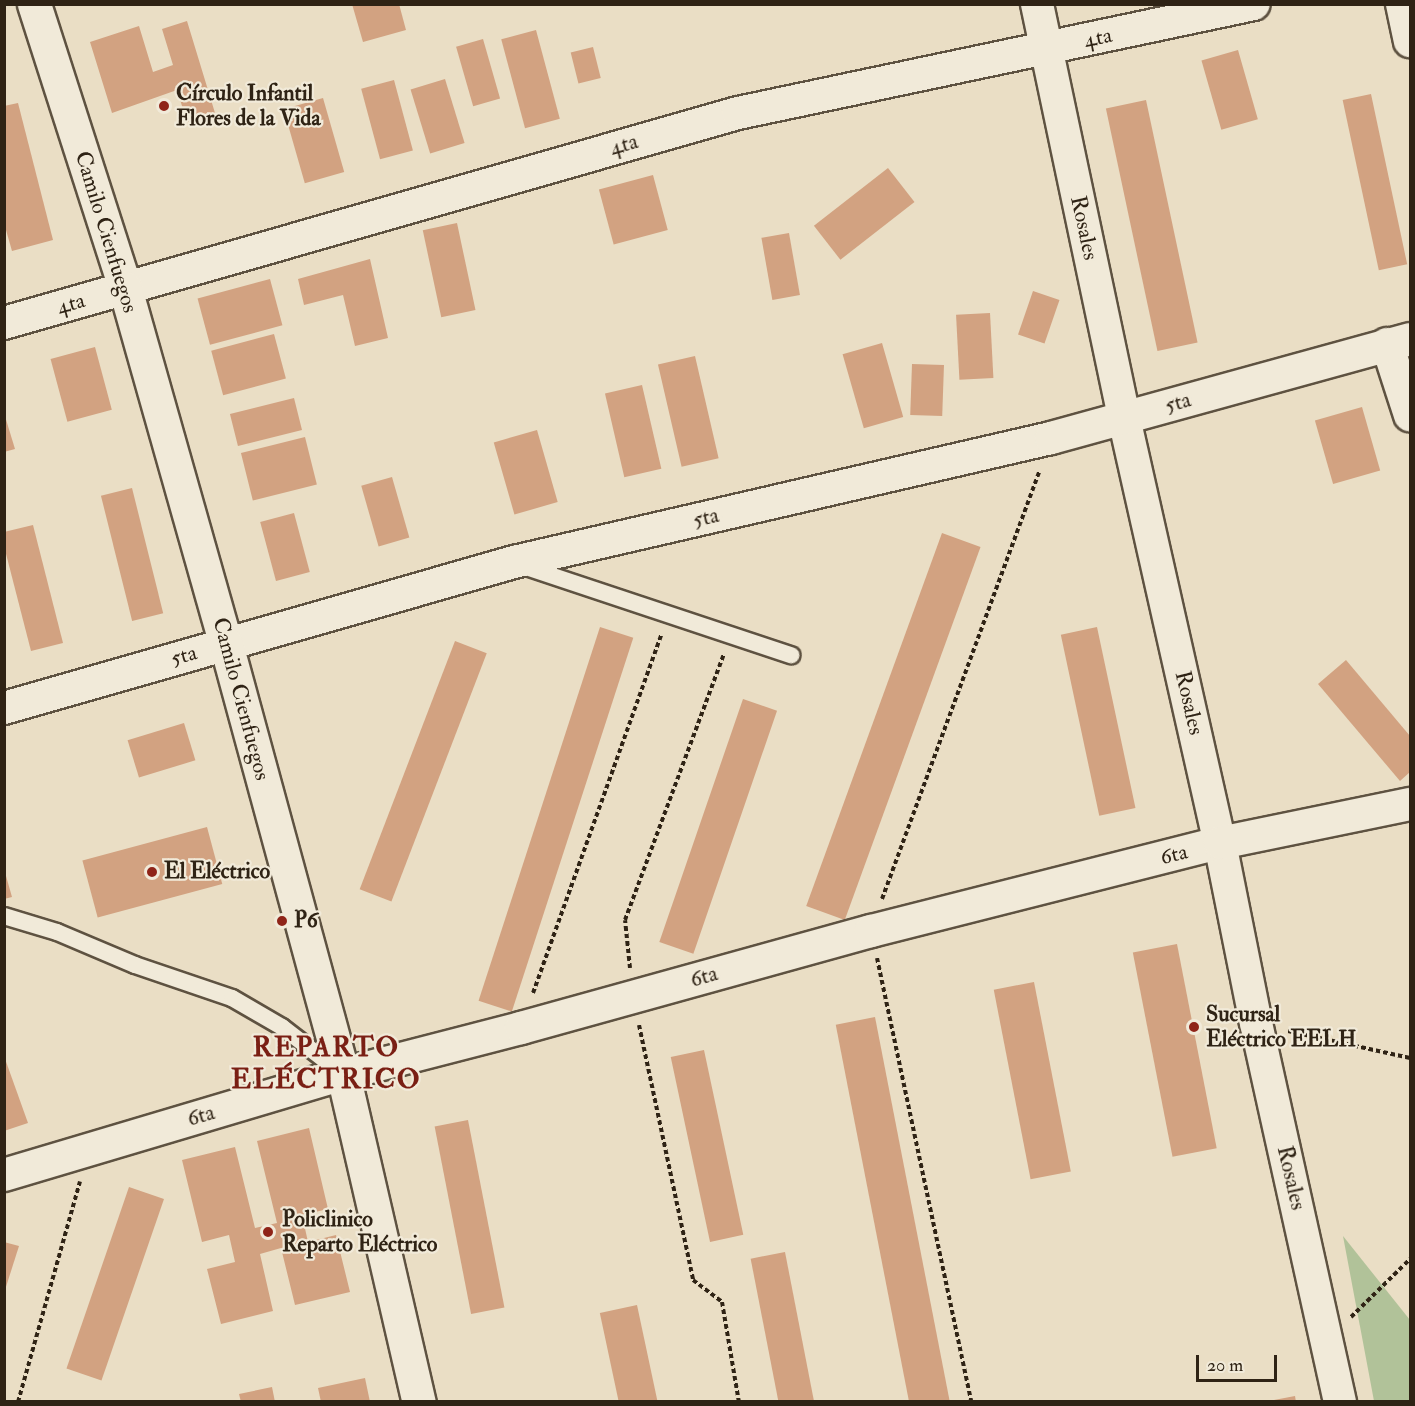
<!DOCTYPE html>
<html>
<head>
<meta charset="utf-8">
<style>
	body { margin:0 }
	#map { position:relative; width:1415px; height:1406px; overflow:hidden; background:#eadec5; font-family:"IM FELL Double Pica",serif }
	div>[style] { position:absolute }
	.green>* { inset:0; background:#b1c299 }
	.building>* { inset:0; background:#d2a281; transform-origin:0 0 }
	.path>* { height:4px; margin-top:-2px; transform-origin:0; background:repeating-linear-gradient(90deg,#2f2315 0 4.5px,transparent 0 7.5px) }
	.roads { filter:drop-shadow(2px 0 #5e5241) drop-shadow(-2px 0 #5e5241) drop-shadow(0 2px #5e5241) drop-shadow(0 -2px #5e5241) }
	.lane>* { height:16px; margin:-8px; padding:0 8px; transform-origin:8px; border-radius:8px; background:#f1ead9 }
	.street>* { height:32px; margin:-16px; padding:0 16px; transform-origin:16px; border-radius:16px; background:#f1ead9 }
	.secondary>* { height:33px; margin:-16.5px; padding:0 16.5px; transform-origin:16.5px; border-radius:16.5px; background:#f1ead9 }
	.dots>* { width:16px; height:16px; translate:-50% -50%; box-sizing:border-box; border:3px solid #f1ead9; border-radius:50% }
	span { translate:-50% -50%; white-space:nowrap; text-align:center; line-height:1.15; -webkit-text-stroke:4.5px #f1ead9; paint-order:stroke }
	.street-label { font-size:22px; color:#2f2315 }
	.poi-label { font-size:22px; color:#2f2315; font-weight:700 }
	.left { translate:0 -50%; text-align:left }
	.district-label { font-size:28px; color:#7a1f14; font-weight:700; letter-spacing:1.5px }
	.frame { position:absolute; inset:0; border:6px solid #2f2315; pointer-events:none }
	.scale { position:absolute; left:1196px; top:1355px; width:81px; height:27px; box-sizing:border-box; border:3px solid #2f2315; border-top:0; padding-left:8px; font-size:18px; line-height:21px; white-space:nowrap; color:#2f2315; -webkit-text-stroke:4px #f1ead9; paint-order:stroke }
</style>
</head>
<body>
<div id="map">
	<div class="green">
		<div style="clip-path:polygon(1343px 1236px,1410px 1320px,1410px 1401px,1374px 1401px)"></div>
	</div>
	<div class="building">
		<div style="clip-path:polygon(352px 4px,399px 4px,406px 30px,363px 42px)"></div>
		<div style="clip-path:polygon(187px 21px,215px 113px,187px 122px,177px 90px,112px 113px,90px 42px,139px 26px,153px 72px,173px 65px,162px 29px)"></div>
		<div style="left:536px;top:30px;width:92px;height:36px;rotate:75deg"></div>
		<div style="left:483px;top:39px;width:62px;height:28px;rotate:74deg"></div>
		<div style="left:593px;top:47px;width:32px;height:23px;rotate:76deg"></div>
		<div style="left:1238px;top:50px;width:72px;height:38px;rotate:74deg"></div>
		<div style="left:445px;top:79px;width:67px;height:36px;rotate:73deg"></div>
		<div style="left:394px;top:80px;width:73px;height:34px;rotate:75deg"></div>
		<div style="left:1371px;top:94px;width:174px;height:29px;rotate:78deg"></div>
		<div style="left:323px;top:98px;width:77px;height:41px;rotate:74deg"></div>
		<div style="left:1146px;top:100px;width:248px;height:41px;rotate:78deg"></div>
		<div style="clip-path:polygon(18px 103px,53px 240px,12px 251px,4px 223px,4px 106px)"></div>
		<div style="left:888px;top:168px;width:43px;height:94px;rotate:52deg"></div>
		<div style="left:653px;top:175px;width:57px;height:56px;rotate:75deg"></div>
		<div style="left:457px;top:223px;width:89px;height:35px;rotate:78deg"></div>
		<div style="left:789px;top:233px;width:63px;height:28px;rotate:80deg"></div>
		<div style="clip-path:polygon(370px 259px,388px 338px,355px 346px,343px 295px,304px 305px,298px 279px)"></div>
		<div style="left:270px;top:279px;width:48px;height:75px;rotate:75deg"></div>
		<div style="left:1033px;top:291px;width:28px;height:46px;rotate:19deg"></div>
		<div style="left:990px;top:313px;width:65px;height:34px;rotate:87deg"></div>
		<div style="left:274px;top:334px;width:46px;height:65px;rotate:75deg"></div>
		<div style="left:882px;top:343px;width:77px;height:41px;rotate:74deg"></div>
		<div style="left:95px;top:347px;width:65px;height:46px;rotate:75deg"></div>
		<div style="left:695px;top:356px;width:105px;height:38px;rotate:77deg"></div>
		<div style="left:912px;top:364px;width:32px;height:51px;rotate:2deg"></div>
		<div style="left:642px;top:385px;width:86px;height:38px;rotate:77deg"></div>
		<div style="left:294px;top:398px;width:33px;height:66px;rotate:76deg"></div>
		<div style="left:1362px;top:407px;width:66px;height:49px;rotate:74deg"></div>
		<div style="clip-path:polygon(4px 413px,15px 449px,4px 452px)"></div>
		<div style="left:537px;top:430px;width:75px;height:45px;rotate:74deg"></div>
		<div style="left:305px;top:437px;width:49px;height:66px;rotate:76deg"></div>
		<div style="left:392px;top:477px;width:63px;height:32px;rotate:74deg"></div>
		<div style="left:132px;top:488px;width:129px;height:32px;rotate:76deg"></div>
		<div style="left:294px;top:513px;width:61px;height:35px;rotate:75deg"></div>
		<div style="clip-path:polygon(33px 525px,63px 643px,31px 651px,4px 546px,4px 532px)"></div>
		<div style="left:942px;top:533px;width:41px;height:397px;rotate:20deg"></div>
		<div style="left:600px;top:627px;width:35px;height:393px;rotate:18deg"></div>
		<div style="left:1097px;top:627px;width:185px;height:37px;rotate:78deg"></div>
		<div style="left:455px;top:641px;width:34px;height:266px;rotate:21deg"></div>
		<div style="clip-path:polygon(1346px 660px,1410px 736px,1410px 772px,1400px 781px,1318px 684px)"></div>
		<div style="left:743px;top:699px;width:36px;height:257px;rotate:19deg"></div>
		<div style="left:184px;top:723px;width:39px;height:59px;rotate:73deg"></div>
		<div style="left:207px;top:827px;width:59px;height:129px;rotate:75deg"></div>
		<div style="clip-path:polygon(4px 869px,12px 897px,4px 899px)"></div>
		<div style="left:1177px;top:944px;width:208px;height:45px;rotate:79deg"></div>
		<div style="left:1034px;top:982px;width:193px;height:41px;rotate:79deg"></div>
		<div style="left:875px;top:1017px;width:393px;height:40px;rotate:79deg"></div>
		<div style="left:704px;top:1050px;width:189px;height:34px;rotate:78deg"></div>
		<div style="clip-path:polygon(4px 1056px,28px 1123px,4px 1131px)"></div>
		<div style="left:468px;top:1120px;width:191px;height:34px;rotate:79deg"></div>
		<div style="clip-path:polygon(309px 1128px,328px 1209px,302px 1215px,308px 1242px,336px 1235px,350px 1292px,295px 1305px,281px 1248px,260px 1254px,273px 1311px,221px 1324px,207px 1269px,235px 1262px,229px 1235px,202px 1242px,182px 1160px,235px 1147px,255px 1228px,277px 1223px,257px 1141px)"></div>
		<div style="left:129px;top:1187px;width:37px;height:192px;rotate:19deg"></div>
		<div style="clip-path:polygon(4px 1242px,19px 1246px,5px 1290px,4px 1290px)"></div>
		<div style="left:785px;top:1252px;width:153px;height:35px;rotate:79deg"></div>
		<div style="left:637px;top:1305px;width:99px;height:38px;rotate:78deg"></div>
		<div style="clip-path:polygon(365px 1378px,370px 1402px,321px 1402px,318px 1388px)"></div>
		<div style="clip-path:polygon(272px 1387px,275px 1402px,241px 1402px,239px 1394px)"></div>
		<div style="clip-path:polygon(1295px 1396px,1296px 1402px,1275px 1402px,1274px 1400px)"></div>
	</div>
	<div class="path">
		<div style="left:882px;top:899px;width:457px;rotate:-69.8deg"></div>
		<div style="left:877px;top:958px;width:454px;rotate:78deg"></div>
		<div style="left:630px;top:968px;width:48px;rotate:-95.9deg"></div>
		<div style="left:625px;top:920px;width:284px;rotate:-69.6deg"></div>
		<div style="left:533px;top:993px;width:382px;rotate:-70.3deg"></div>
		<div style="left:639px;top:1025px;width:261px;rotate:78deg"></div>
		<div style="left:693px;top:1280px;width:36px;rotate:37deg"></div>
		<div style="left:722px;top:1302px;width:101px;rotate:80.4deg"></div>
		<div style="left:1288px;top:1031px;width:125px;rotate:12.5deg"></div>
		<div style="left:1351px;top:1317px;width:83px;rotate:-44.5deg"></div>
		<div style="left:18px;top:1402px;width:229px;rotate:-74.3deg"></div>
	</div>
	<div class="roads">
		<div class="lane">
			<div style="left:520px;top:565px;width:286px;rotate:18.4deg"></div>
			<div style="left:4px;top:916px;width:55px;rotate:16.8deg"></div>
			<div style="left:57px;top:932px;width:85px;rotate:22.9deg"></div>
			<div style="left:135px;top:965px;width:102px;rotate:18.8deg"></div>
			<div style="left:232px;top:998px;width:58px;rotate:30.1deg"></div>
			<div style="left:282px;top:1027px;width:72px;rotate:37.7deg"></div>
		</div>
		<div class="street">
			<div style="left:1037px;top:4px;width:423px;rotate:78.1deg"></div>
			<div style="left:1124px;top:418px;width:436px;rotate:77.3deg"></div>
			<div style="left:1220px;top:843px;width:184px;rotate:78.7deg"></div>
			<div style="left:1256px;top:1023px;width:388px;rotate:77.5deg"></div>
			<div style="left:1402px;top:4px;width:38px;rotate:78deg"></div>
			<div style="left:4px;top:323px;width:763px;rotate:-15.97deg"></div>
			<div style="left:738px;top:113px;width:527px;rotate:-11.93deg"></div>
			<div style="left:1387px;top:344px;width:75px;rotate:72.1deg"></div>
			<div style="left:4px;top:708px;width:530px;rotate:-15.98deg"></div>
			<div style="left:514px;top:562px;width:551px;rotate:-13deg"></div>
			<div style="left:1051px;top:438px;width:372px;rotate:-15.4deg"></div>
			<div style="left:4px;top:1175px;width:354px;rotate:-16.6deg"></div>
			<div style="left:343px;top:1074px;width:184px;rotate:-14.5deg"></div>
			<div style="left:521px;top:1028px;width:363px;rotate:-15.5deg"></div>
			<div style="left:871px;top:931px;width:360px;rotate:-14.2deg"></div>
			<div style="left:1220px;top:843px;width:194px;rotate:-11.6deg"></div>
		</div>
		<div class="secondary">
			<div style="left:34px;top:4px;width:298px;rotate:72.2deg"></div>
			<div style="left:125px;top:288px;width:370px;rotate:74.2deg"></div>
			<div style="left:226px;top:644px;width:446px;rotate:74.8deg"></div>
			<div style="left:343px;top:1074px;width:337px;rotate:77deg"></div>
		</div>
	</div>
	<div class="dots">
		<div style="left:164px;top:106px;background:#8f2418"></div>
		<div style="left:152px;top:872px;background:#8f2418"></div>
		<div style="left:282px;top:921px;background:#8f2418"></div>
		<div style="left:1194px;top:1027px;background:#8f2418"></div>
		<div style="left:268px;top:1232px;background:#8f2418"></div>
	</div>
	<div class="street-label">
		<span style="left:1098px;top:38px;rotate:-12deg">4ta</span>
		<span style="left:624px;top:145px;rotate:-16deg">4ta</span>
		<span style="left:1084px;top:228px;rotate:78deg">Rosales</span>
		<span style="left:106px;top:232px;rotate:73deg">Camilo Cienfuegos</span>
		<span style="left:71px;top:304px;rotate:-16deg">4ta</span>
		<span style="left:1178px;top:403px;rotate:-16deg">5ta</span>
		<span style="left:706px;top:518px;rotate:-13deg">5ta</span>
		<span style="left:184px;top:656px;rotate:-16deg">5ta</span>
		<span style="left:241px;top:699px;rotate:75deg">Camilo Cienfuegos</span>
		<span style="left:1189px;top:703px;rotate:77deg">Rosales</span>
		<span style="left:1174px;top:855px;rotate:-14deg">6ta</span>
		<span style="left:704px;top:977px;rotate:-16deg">6ta</span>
		<span style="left:201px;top:1116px;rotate:-16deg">6ta</span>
		<span style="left:1291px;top:1178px;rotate:77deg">Rosales</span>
	</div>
	<div class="poi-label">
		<span class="left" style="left:176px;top:106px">Círculo Infantil<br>Flores de la Vida</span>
		<span class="left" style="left:164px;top:872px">El Eléctrico</span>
		<span class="left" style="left:294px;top:921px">P6</span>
		<span class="left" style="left:1206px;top:1027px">Sucursal<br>Eléctrico EELH</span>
		<span class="left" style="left:282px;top:1232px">Policlinico<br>Reparto Eléctrico</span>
	</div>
	<div class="district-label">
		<span style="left:326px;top:1064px">REPARTO<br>ELÉCTRICO</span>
	</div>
	<div class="frame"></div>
	<div class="scale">20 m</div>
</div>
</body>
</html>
